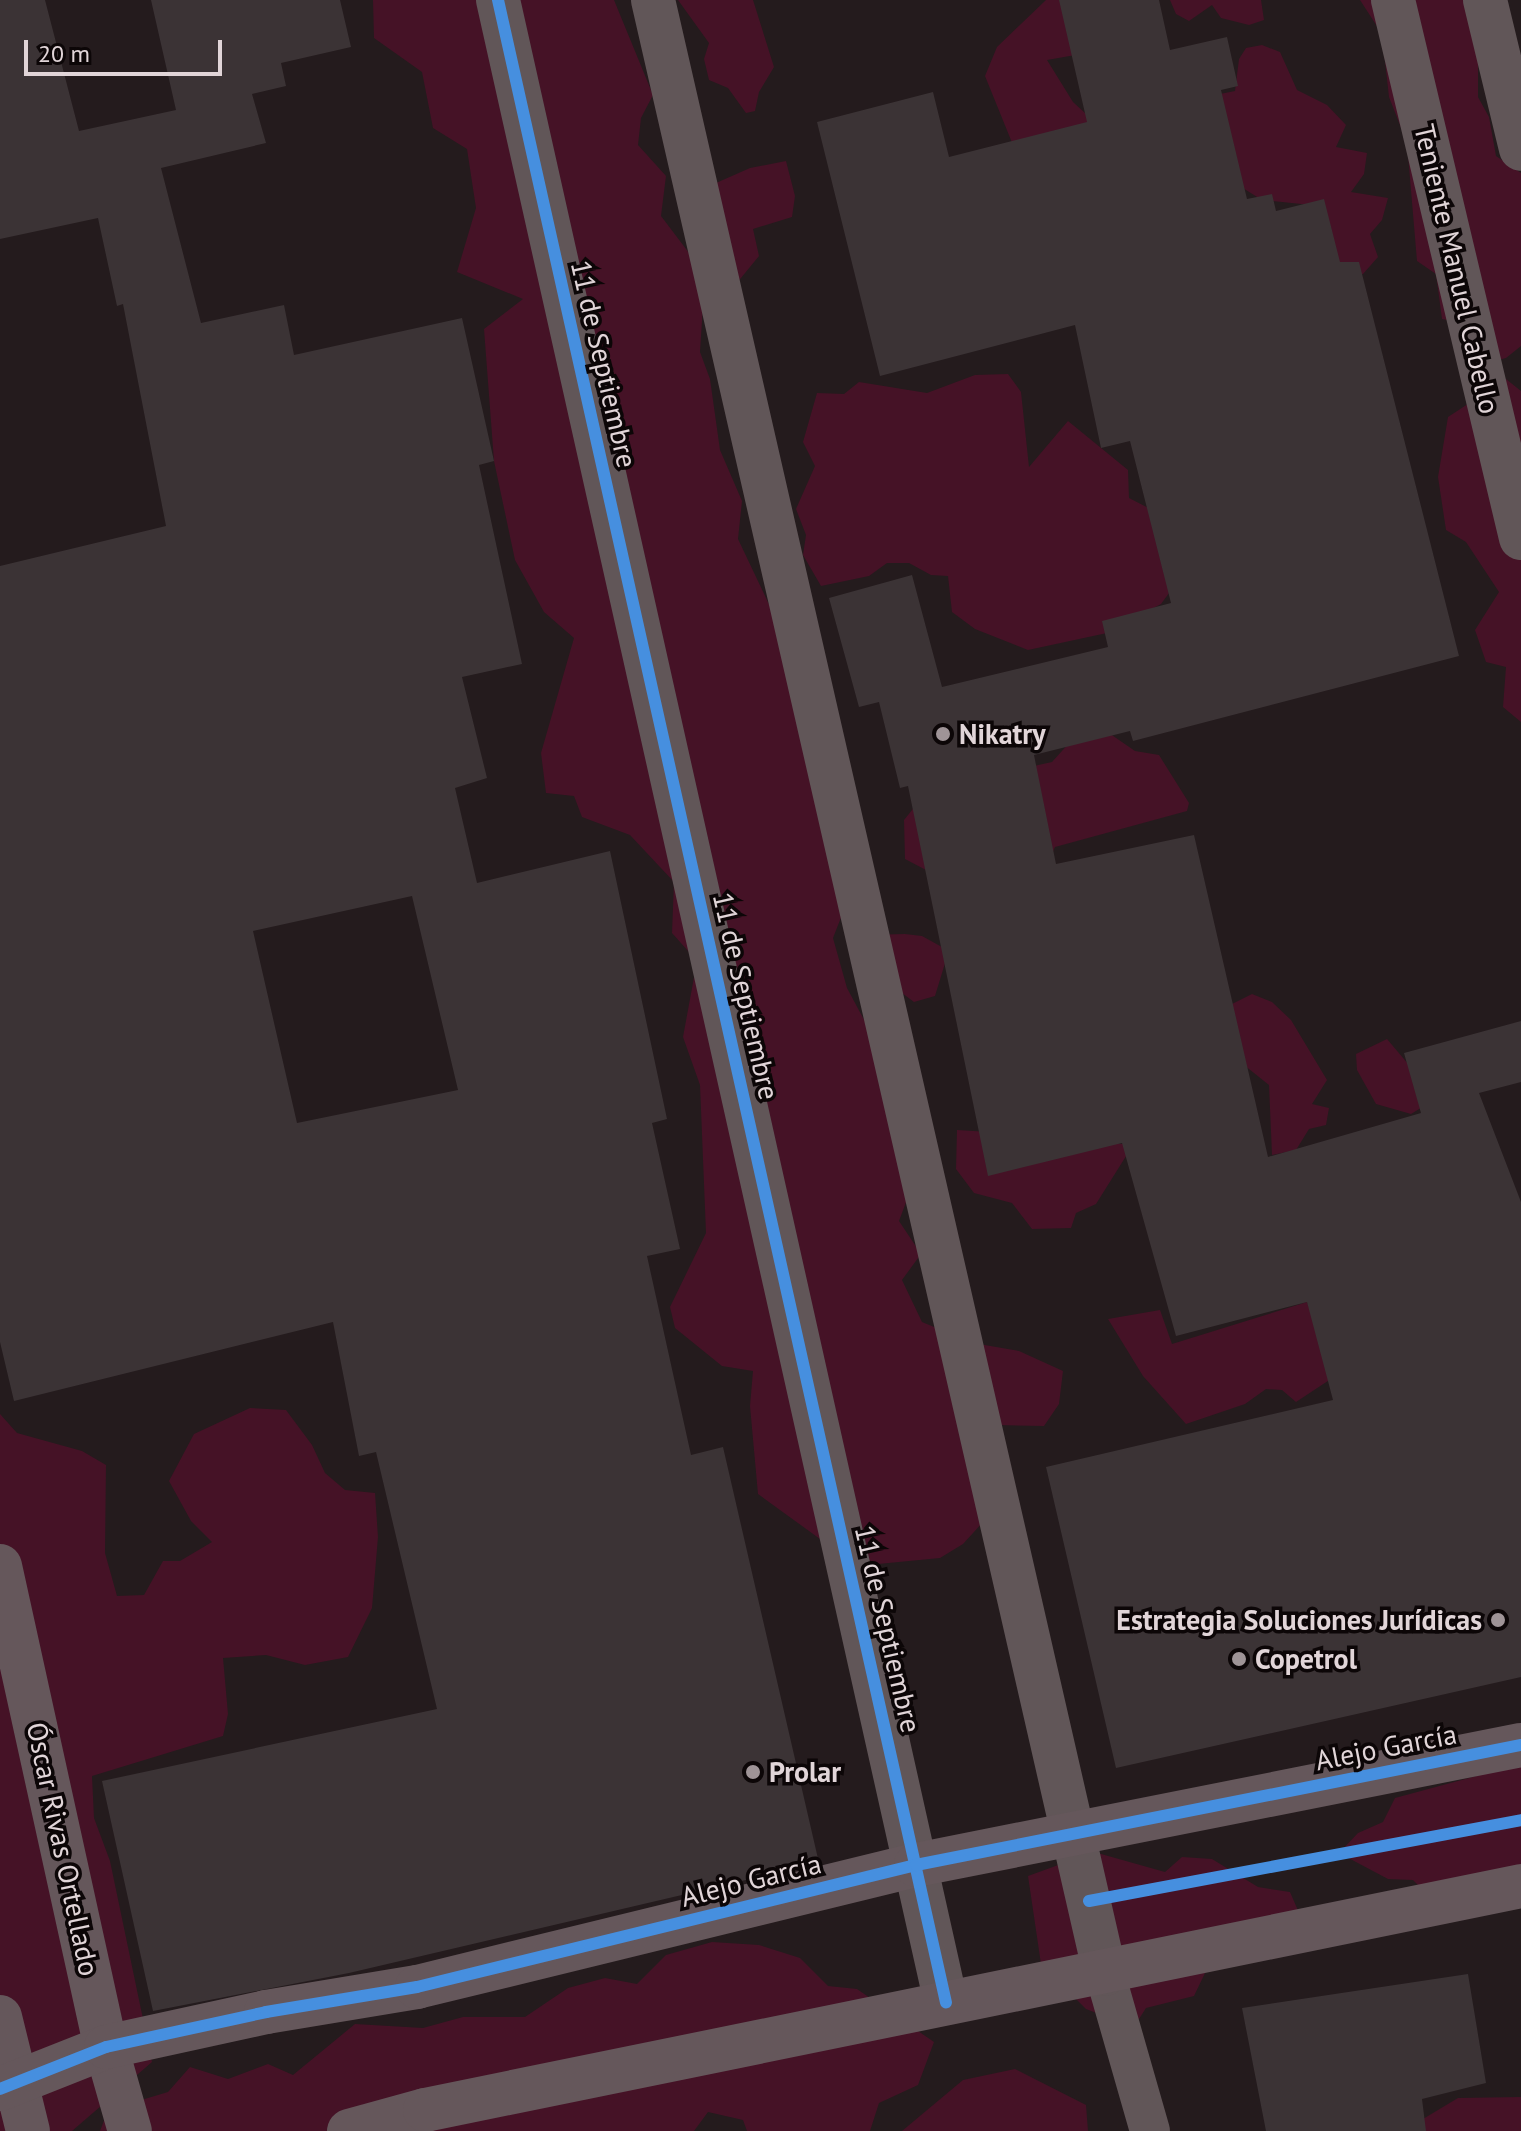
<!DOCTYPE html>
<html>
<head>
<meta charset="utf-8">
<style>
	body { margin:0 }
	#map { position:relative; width:1521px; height:2131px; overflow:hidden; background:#241b1d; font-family:"PT Sans",sans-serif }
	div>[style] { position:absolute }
	.green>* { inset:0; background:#451226 }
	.building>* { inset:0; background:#3b3335 }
	.lane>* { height:40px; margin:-20px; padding:0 20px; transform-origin:20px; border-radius:20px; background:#615658 }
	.street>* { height:44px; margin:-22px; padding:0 22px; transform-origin:22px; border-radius:22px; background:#615658 }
	.secondary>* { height:44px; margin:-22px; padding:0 22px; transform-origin:22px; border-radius:22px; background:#65575b }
	.cycleway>* { height:12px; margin:-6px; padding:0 6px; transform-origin:6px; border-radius:6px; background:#468fdf }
	.dots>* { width:22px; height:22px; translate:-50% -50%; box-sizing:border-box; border:4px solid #0c0607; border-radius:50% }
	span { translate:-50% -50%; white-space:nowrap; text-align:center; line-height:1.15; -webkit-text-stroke:7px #0c0607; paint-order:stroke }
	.street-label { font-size:28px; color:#e1d5d8 }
	.poi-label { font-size:28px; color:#e1d5d8; font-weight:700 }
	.left { translate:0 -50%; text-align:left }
	.right { translate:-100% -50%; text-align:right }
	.scale { position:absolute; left:24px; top:40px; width:198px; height:36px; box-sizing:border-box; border:4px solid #e1d5d8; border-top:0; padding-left:10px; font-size:24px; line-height:28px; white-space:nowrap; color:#e1d5d8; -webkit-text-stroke:6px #0c0607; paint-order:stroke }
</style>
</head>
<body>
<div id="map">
	<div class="green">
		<div style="clip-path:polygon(373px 0,614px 0,653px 95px,641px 118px,638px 145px,666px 176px,661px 216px,705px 274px,700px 352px,710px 379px,720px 450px,742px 501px,738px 539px,823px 718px,858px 874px,833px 938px,847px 988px,929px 1141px,899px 1221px,921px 1254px,902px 1280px,922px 1322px,973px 1343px,1019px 1351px,1063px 1371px,1059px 1404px,1044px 1426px,998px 1425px,994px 1510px,963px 1544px,940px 1558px,878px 1564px,820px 1539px,758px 1494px,750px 1406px,753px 1371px,722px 1366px,675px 1328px,670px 1307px,706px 1233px,700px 1085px,683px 1037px,697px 961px,672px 933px,674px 882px,630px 835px,582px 817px,574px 796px,546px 793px,541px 753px,574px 638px,544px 612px,515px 560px,494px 461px,484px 329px,523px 299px,457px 272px,476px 208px,467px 149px,433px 128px,422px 72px,374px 38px)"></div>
		<div style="clip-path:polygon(678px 0,753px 0,774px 67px,759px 92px,755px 111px,746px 113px,728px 88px,709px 80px,704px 59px,709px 43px)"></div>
		<div style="clip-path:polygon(1046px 0,1082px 0,1081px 54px,1047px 60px,1073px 102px,1098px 125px,1015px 150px,985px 76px,997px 47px)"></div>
		<div style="clip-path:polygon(1170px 0,1261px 0,1264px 20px,1249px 25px,1221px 18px,1212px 5px,1189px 21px,1176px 14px)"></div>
		<div style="clip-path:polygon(1360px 0,1478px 0,1478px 97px,1489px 117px,1496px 156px,1521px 173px,1521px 346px,1506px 358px,1483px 364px,1478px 326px,1442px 319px,1436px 274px,1417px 261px,1407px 143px,1389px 97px,1382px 34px)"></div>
		<div style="clip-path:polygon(1262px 45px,1280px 52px,1297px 90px,1327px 105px,1346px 125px,1336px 147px,1367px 153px,1364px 174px,1351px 192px,1388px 198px,1382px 220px,1370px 234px,1378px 257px,1363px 274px,1347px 278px,1311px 205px,1262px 200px,1238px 185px,1195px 99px,1235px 91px,1239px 59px,1246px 48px)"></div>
		<div style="clip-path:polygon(786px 161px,795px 196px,792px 217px,753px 229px,759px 256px,736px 284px,707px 187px,750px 168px)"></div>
		<div style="clip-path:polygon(1008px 374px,1021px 392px,1029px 467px,1068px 421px,1128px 470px,1129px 498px,1164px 516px,1172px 589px,1161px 604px,1107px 633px,1028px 650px,975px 629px,952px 612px,948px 576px,931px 575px,909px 563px,887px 563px,869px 576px,821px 586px,803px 555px,806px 535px,796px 509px,815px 466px,803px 442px,817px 393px,844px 394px,859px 382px,927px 393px,975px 375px)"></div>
		<div style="clip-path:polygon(1506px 379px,1521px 391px,1521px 722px,1503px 707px,1506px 667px,1486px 662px,1475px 630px,1499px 592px,1466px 542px,1446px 530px,1438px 477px,1448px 417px)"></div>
		<div style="clip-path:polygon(1090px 720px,1135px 751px,1159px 755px,1189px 803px,1187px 811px,1055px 847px,1051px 856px,926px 870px,905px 859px,904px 820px,929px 789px,1052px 762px)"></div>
		<div style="clip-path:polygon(905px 934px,922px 936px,960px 957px,946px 960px,935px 996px,914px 1002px,902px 993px,868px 935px)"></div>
		<div style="clip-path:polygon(1252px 994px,1272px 1002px,1291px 1020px,1327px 1080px,1312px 1104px,1329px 1108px,1326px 1125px,1309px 1129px,1296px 1150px,1272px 1155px,1269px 1085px,1244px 1065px,1230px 1005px)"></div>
		<div style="clip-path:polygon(1387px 1039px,1437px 1098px,1411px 1114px,1376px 1104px,1357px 1070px,1356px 1054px)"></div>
		<div style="clip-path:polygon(957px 1130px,1022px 1134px,1133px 1145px,1096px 1204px,1076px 1213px,1071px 1228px,1032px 1229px,1012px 1203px,974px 1193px,956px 1169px)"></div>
		<div style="clip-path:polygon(1307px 1302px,1325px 1351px,1340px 1373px,1296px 1402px,1282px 1390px,1266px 1389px,1245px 1404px,1186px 1424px,1143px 1376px,1108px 1319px,1160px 1310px,1172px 1344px)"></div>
		<div style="clip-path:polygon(250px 1408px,286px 1410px,312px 1445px,325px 1473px,345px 1490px,375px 1493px,378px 1537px,372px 1608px,348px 1657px,305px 1665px,266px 1655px,223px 1658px,228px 1714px,223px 1736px,92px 1776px,94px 1818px,110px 1861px,152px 2062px,72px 2131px,0 2131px,0 1414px,17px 1433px,82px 1451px,106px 1465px,105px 1553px,117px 1596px,144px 1595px,163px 1561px,180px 1561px,212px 1542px,191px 1521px,169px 1481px,194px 1434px)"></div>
		<div style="clip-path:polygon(1521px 1764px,1521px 1904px,1427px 1894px,1413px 1880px,1388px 1879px,1339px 1853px,1358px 1833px,1383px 1822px,1395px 1798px)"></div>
		<div style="clip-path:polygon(1094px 1852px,1165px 1872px,1182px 1857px,1212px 1859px,1258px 1887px,1290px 1892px,1300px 1915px,1206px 1971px,1194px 1996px,1146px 2008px,1139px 2019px,1120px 2022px,1086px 2009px,1041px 1964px,1028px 1876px)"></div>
		<div style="clip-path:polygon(712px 1942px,759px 1945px,800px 1958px,828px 1986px,857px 1989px,934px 2042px,918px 2085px,879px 2103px,870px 2131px,747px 2131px,743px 2120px,708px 2112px,694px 2131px,100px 2131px,108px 2110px,168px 2092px,190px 2067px,228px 2079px,268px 2064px,293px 2075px,355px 2024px,423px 2028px,463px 2017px,525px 2017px,568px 1988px,605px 1978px,637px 1984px,666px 1955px)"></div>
		<div style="clip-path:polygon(1015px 2069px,1086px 2105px,1088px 2131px,902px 2131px,963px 2080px)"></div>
		<div style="clip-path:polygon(1521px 2097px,1521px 2131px,1403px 2131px,1458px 2098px)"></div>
	</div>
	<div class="building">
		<div style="clip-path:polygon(evenodd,0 0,45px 0,79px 131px,176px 110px,151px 0,340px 0,351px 47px,281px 63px,286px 86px,252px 94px,266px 143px,161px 168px,201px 323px,284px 305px,294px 355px,462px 318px,494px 461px,479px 465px,522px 664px,462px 677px,487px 778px,455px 788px,477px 883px,610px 851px,667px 1119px,652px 1123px,680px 1249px,647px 1256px,691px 1455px,723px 1447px,819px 1863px,349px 1973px,153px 2011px,102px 1781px,437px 1709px,376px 1452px,359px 1456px,333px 1322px,14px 1401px,0 1342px,0 566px,166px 526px,123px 304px,117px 306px,98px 218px,0 239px,0 0,412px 896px,458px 1090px,297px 1123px,253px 931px,412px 896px)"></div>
		<div style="clip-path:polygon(1059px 0,1159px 0,1170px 50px,1227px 37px,1238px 86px,1221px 90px,1247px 199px,1272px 194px,1276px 211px,1324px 199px,1340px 262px,1359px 262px,1459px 656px,1133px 741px,1130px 731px,1034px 755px,1056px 864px,1194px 835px,1268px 1157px,1421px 1113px,1404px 1053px,1521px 1021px,1521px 1082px,1479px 1093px,1521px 1202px,1521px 1677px,1116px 1768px,1046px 1467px,1333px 1400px,1307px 1302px,1176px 1336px,1122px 1143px,988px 1176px,908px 786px,900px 788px,879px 702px,859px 707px,829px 598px,912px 575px,942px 687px,1108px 647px,1102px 621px,1171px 603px,1130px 441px,1101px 448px,1075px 325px,880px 376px,817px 122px,933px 92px,949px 157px,1087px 122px)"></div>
		<div style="clip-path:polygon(1468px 1974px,1486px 2083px,1422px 2099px,1426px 2131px,1266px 2131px,1242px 2008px)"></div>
	</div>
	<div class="lane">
		<div style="left:1105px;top:1974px;width:163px;rotate:74deg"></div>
	</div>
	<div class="street">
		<div style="left:498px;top:0;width:2052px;rotate:77.39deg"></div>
		<div style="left:653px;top:0;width:2025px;rotate:77.1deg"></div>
		<div style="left:1393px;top:0;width:553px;rotate:76.62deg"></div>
		<div style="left:1485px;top:0;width:153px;rotate:76.4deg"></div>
	</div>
	<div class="secondary">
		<div style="left:0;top:1566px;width:493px;rotate:77.6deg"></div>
		<div style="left:106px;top:2047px;width:87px;rotate:74.1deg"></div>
		<div style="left:0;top:2017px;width:117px;rotate:76.2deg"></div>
		<div style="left:0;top:2089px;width:114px;rotate:-21.6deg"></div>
		<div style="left:106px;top:2047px;width:164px;rotate:-12.3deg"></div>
		<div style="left:266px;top:2012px;width:153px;rotate:-9.4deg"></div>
		<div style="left:417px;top:1987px;width:514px;rotate:-13.74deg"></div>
		<div style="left:916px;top:1865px;width:617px;rotate:-11.22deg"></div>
		<div style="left:349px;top:2131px;width:79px;rotate:-15.4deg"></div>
		<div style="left:425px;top:2110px;width:1119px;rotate:-11.55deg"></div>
	</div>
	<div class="cycleway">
		<div style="left:498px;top:0;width:2052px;rotate:77.39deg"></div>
		<div style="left:1089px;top:1901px;width:440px;rotate:-10.6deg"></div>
		<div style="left:0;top:2089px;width:114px;rotate:-21.6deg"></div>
		<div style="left:106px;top:2047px;width:164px;rotate:-12.3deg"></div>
		<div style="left:266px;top:2012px;width:153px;rotate:-9.4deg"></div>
		<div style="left:417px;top:1987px;width:514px;rotate:-13.74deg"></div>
		<div style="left:916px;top:1865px;width:617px;rotate:-11.22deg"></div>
	</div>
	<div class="dots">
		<div style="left:943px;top:734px;background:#9f9497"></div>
		<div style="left:1498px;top:1620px;background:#9f9497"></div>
		<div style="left:1239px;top:1659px;background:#9f9497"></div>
		<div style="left:753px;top:1772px;background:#9f9497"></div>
	</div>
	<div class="street-label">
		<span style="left:1457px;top:269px;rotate:77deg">Teniente Manuel Cabello</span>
		<span style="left:604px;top:364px;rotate:77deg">11 de Septiembre</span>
		<span style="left:746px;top:996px;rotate:77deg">11 de Septiembre</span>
		<span style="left:888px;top:1629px;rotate:77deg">11 de Septiembre</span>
		<span style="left:1386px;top:1747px;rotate:-11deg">Alejo García</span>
		<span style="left:63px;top:1849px;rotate:78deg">Óscar Rivas Ortellado</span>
		<span style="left:751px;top:1880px;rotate:-14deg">Alejo García</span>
	</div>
	<div class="poi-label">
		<span class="left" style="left:959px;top:734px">Nikatry</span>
		<span class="right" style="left:1482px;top:1620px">Estrategia Soluciones Jurídicas</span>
		<span class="left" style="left:1255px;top:1659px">Copetrol</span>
		<span class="left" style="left:769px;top:1772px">Prolar</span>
	</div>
	<div class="scale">20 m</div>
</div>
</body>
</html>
